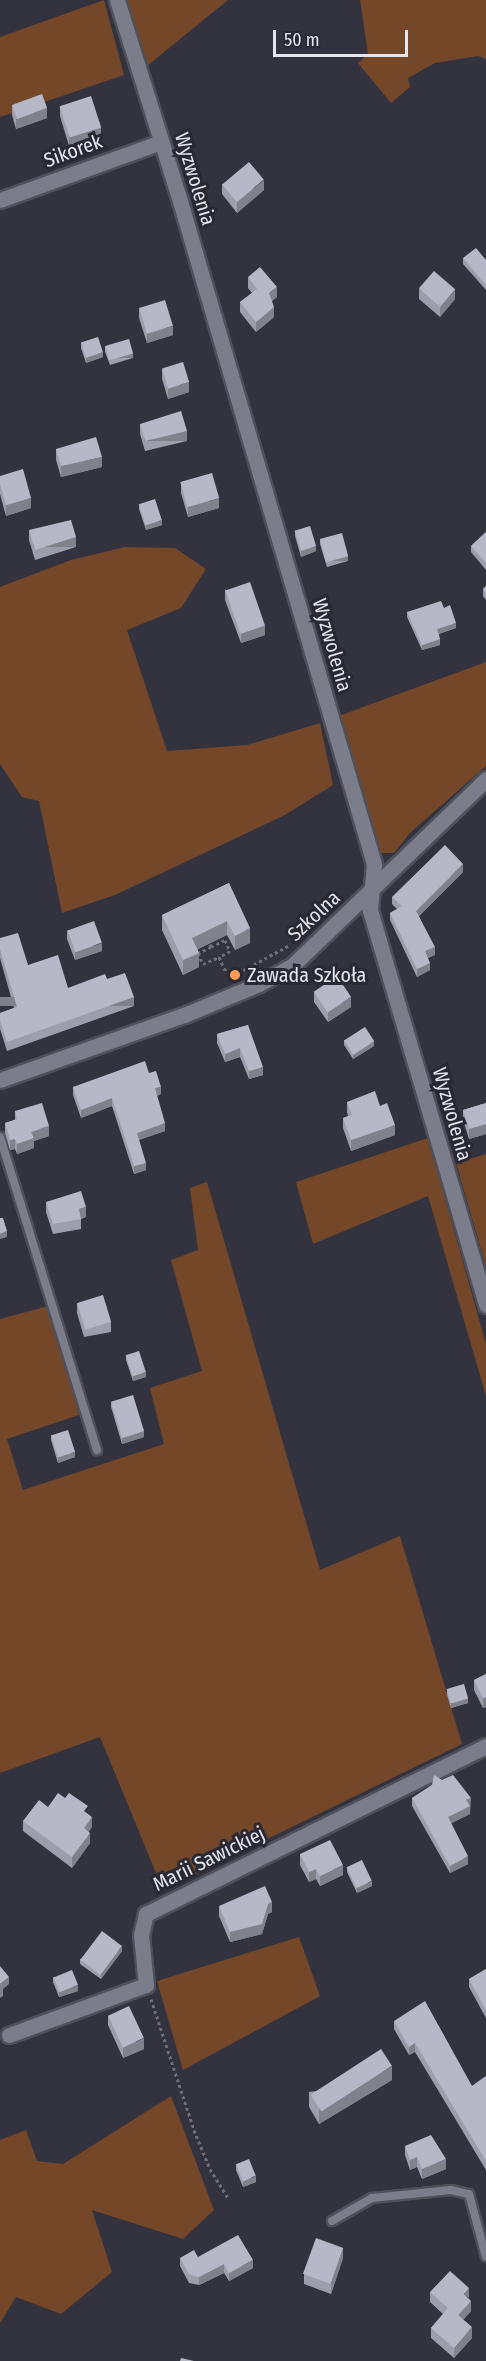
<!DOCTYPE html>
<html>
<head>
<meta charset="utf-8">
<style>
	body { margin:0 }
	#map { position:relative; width:486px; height:2361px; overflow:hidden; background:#32333f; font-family:"Fira Sans Condensed",sans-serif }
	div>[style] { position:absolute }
	.green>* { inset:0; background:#744729 }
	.path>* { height:3px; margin-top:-1.5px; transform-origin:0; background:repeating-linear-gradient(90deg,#6f6f7a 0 3px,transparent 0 6px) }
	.roads { filter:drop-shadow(2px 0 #4f505a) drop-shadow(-2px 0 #4f505a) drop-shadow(0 2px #4f505a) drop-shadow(0 -2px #4f505a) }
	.lane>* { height:8px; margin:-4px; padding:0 4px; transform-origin:4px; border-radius:4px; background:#7c7d8b }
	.street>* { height:15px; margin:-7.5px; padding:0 7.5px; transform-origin:7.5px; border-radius:7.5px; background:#7c7d8b }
	.wall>* { inset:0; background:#9d9eab }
	.shaded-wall>* { inset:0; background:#80818b; transform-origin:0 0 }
	.building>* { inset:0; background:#b7b8c7; transform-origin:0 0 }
	.dots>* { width:16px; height:16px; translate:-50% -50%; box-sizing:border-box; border:3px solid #282935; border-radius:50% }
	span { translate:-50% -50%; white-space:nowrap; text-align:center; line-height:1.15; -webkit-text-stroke:6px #282935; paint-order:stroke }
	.street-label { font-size:20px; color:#e5e5ed }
	.poi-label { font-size:20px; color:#e5e5ed }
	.left { translate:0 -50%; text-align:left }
	.scale { position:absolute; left:273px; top:30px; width:135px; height:27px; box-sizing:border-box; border:3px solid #e5e5ed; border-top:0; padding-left:8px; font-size:18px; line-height:21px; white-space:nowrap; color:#e5e5ed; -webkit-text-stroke:4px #282935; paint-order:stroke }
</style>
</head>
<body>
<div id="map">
	<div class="green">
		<div style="clip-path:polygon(104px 0,124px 75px,0 117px,0 37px)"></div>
		<div style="clip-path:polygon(125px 0,228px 0,147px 66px)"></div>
		<div style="clip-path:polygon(360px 0,486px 0,486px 59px,478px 56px,435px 63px,408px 78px,410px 87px,391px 103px,358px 63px,368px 54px)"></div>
		<div style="clip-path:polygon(125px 547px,175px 548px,206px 569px,181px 608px,127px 630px,167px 751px,247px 745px,320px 723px,333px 785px,285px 815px,115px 895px,62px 913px,39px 801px,22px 797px,0 764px,0 587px,71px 560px)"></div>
		<div style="clip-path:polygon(486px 662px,486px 766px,410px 833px,394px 853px,378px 853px,336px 717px)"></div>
		<div style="clip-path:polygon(428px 1138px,486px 1344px,486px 1396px,428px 1196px,313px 1244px,296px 1182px)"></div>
		<div style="clip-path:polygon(486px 1154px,486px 1266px,456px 1163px)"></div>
		<div style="clip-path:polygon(207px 1182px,320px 1570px,400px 1536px,462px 1744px,163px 1890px,100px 1737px,0 1773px,0 1319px,52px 1305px,79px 1415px,7px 1439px,23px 1490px,164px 1444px,150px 1388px,202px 1371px,171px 1260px,198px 1250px,190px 1188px)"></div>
		<div style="clip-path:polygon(299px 1937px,320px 1996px,183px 2070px,157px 1981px)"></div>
		<div style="clip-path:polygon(171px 2096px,214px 2210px,183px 2239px,92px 2210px,112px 2272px,61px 2314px,16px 2297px,0 2323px,0 2140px,26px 2130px,37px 2161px,63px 2164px)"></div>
	</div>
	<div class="path">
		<div style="left:210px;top:944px;width:3px;rotate:72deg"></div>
		<div style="left:211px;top:947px;width:16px;rotate:-27deg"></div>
		<div style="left:225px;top:940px;width:12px;rotate:66deg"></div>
		<div style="left:230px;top:951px;width:13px;rotate:151deg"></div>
		<div style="left:219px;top:957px;width:17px;rotate:65deg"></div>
		<div style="left:211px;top:947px;width:14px;rotate:155deg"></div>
		<div style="left:198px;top:953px;width:12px;rotate:66deg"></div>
		<div style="left:203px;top:964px;width:17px;rotate:-24deg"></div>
		<div style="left:238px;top:973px;width:57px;rotate:-28.4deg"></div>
		<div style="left:151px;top:1999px;width:138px;rotate:71.8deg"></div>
		<div style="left:194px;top:2130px;width:42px;rotate:67.7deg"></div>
		<div style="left:210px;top:2169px;width:34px;rotate:58deg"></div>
	</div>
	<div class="roads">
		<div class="lane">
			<div style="left:0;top:1137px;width:328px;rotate:72.8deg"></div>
			<div style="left:332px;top:2221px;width:46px;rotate:-29.9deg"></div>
			<div style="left:372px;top:2198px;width:79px;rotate:-5.8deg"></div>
			<div style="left:451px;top:2190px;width:18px;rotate:13deg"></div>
			<div style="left:469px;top:2194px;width:65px;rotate:74.9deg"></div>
		</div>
		<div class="street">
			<div style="left:117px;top:0;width:211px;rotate:72.6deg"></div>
			<div style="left:180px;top:201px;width:691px;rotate:73.69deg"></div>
			<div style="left:374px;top:864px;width:46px;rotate:95deg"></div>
			<div style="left:370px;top:910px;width:412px;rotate:73.6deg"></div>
			<div style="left:0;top:200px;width:171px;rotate:-19.8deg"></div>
			<div style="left:0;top:1080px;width:195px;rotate:-19.5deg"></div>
			<div style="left:184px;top:1015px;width:81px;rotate:-22.5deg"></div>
			<div style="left:259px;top:984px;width:39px;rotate:-29deg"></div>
			<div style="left:293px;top:965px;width:268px;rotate:-43.9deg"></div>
			<div style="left:9px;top:2035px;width:146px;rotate:-20.1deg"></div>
			<div style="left:146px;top:1985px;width:50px;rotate:-95.7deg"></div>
			<div style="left:141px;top:1935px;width:22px;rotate:-77deg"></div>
			<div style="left:146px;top:1914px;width:379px;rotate:-26.3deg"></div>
		</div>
	</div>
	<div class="wall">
		<div style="clip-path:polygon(12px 105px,47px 118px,16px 129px,12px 115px)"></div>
		<div style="clip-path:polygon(60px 106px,101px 137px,69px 146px,60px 116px)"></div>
		<div style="clip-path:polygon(222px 184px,264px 190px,237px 213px,222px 194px)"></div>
		<div style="clip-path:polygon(463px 258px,486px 260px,486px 290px,463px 264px)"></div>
		<div style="clip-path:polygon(248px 277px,277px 297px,272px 301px,274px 317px,256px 332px,240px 312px,240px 302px,252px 293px,248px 288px)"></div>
		<div style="clip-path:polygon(419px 289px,455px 299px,440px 317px,419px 299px)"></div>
		<div style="clip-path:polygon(139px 308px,173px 335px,147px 343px,139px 318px)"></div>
		<div style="clip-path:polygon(81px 343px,103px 357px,86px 363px,81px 348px)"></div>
		<div style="clip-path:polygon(105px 347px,133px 358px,110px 365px,105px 352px)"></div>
		<div style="clip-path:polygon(162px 369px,189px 392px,168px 399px,162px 379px)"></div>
		<div style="clip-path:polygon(140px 424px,187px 441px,145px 451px,140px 434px)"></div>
		<div style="clip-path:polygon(56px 449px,102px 467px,61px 477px,56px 460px)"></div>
		<div style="clip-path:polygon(0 476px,31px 508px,6px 516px,0 494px)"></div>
		<div style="clip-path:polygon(181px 483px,219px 508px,188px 517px,181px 493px)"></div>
		<div style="clip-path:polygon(139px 504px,162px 525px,146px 530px,139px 509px)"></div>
		<div style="clip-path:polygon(29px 530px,76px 547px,35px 560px,29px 540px)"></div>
		<div style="clip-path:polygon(295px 530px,316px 551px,301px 557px,295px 536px)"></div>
		<div style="clip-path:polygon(486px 532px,486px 570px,471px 552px,471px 546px)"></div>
		<div style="clip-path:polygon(320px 539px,348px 561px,327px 567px,320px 544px)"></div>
		<div style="clip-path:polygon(486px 586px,486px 600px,483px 596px,483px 589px)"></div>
		<div style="clip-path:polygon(225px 589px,265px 635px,241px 643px,225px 600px)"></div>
		<div style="clip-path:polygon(444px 608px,456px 628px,439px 634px,440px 645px,422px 650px,407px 617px,407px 612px)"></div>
		<div style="clip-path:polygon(463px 872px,419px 916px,435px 955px,428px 958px,430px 970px,417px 977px,390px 920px,390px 913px,397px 909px,392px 904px,392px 897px)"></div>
		<div style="clip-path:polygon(229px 883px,250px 943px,235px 950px,227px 935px,198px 949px,199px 967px,183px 975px,162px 930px,162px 915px)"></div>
		<div style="clip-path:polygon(67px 930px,102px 951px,75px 960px,67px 939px)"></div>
		<div style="clip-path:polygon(0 938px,28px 965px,68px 988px,107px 979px,134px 1006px,7px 1051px,0 1029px,0 1013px,14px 1008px,0 958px)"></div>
		<div style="clip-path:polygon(314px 992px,351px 1007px,328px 1022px,314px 1002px)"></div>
		<div style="clip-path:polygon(248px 1025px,263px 1075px,249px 1079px,240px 1057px,225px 1062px,217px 1043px,217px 1034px)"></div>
		<div style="clip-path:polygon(344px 1040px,374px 1046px,353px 1059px,344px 1045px)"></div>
		<div style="clip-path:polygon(149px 1073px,161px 1094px,157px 1096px,165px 1131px,139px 1140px,146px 1170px,134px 1174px,112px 1106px,81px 1118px,73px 1095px,73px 1087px)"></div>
		<div style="clip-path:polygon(347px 1102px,380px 1106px,395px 1135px,351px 1151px,343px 1128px,343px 1118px,348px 1116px,347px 1112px)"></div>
		<div style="clip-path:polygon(486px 1103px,486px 1134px,469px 1139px,463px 1120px,463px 1110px)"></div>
		<div style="clip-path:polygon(15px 1111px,49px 1136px,34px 1141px,34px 1148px,17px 1154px,15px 1149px,10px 1150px,5px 1133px,5px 1123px,15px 1120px)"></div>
		<div style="clip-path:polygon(46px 1202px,86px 1217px,81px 1219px,81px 1229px,53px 1234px,46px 1212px)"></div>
		<div style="clip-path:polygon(77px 1303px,111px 1322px,111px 1332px,84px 1337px,77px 1313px)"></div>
		<div style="clip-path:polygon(126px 1355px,146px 1377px,133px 1381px,126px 1360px)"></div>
		<div style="clip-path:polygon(111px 1402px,144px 1437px,122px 1444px,111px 1407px)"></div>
		<div style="clip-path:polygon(51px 1435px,75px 1457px,58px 1463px,51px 1440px)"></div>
		<div style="clip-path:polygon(486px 1674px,486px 1707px,483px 1708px,474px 1690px,474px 1680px)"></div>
		<div style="clip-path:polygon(447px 1690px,468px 1703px,451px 1708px,447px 1695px)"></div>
		<div style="clip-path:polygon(432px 1785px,471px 1806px,470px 1806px,470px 1814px,451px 1823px,468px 1864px,450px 1873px,412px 1806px,412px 1798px)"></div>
		<div style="clip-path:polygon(48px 1807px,88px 1814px,92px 1827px,88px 1832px,90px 1843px,72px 1868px,23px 1831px,23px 1821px)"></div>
		<div style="clip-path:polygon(300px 1854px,343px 1875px,320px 1886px,316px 1879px,309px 1882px,300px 1865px)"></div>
		<div style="clip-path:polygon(347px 1867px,372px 1886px,357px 1893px,347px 1872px)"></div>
		<div style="clip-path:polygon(219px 1906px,272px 1912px,268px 1914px,262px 1934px,230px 1942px,219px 1916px)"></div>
		<div style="clip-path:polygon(122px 1951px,101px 1979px,80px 1964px,80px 1959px)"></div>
		<div style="clip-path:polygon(486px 1969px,486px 2018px,469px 1987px,469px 1979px)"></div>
		<div style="clip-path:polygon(53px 1977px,78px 1991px,59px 1997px,53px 1982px)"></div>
		<div style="clip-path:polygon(108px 2015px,144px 2049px,123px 2058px,108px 2025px)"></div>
		<div style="clip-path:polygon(394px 2021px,472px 2086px,486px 2076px,486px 2170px,415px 2052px,409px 2055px,394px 2029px)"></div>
		<div style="clip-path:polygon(392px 2080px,319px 2124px,309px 2107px,309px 2092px)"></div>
		<div style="clip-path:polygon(405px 2146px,446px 2169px,422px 2179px,417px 2167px,410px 2170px,405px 2155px)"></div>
		<div style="clip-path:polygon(236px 2164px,256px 2182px,243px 2187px,236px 2170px)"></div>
		<div style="clip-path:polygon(198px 2257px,253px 2268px,229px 2281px,224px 2273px,199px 2285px,189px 2283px,180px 2266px,180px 2258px)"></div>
		<div style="clip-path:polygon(343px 2258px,331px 2294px,304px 2284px,304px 2274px)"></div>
		<div style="clip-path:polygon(430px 2292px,469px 2299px,471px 2311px,463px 2320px,472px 2338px,454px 2358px,431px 2338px,431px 2328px,443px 2314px,430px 2302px)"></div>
	</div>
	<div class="shaded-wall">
		<div style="clip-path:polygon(47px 108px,47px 118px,16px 129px,16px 119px)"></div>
		<div style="clip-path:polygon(101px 127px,101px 137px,69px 146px,69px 136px)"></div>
		<div style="clip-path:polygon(264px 180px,264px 190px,237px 213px,237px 202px)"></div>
		<div style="clip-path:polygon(277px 287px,277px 297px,269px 303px,269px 293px)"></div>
		<div style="clip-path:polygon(455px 289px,455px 299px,440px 317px,440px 307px)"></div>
		<div style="clip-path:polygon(274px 307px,274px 317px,256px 332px,256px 322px)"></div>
		<div style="clip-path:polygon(173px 326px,173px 335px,147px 343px,147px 333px)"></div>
		<div style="clip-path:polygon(103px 352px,103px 357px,86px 363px,86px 358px)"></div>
		<div style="left:133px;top:353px;width:5px;height:24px;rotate:90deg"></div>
		<div style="clip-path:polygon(189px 382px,189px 392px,168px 399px,168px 389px)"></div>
		<div style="left:187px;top:431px;width:10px;height:43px;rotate:90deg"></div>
		<div style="clip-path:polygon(102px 457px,102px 467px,61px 477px,61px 466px)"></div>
		<div style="clip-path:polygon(31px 498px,31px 508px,6px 516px,6px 505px)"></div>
		<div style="clip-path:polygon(219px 498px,219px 508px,188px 517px,188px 507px)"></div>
		<div style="clip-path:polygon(162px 520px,162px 525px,146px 530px,146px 525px)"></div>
		<div style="left:76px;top:537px;width:10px;height:43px;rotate:90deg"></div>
		<div style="clip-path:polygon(316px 546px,316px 551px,301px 557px,301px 551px)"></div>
		<div style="left:348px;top:556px;width:5px;height:22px;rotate:90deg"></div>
		<div style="clip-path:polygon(456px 623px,456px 628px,437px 634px,437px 629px)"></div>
		<div style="clip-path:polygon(265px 625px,265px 635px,241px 643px,241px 633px)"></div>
		<div style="clip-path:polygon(440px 639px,440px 645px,422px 650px,422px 645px)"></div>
		<div style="clip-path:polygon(463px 864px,463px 872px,416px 919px,416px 911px)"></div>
		<div style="clip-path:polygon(227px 921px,227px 935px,192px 952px,192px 938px)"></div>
		<div style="clip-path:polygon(250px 928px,250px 943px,235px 950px,235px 936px)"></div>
		<div style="clip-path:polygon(102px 943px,102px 951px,75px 960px,75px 952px)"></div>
		<div style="clip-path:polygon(435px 947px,435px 955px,425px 959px,425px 951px)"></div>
		<div style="clip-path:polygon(199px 953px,199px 967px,183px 975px,183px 960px)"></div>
		<div style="clip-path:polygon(430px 963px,430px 970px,417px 977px,417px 969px)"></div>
		<div style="left:134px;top:997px;width:9px;height:135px;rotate:90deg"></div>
		<div style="clip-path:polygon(351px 997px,351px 1007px,328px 1022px,328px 1012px)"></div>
		<div style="clip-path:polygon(374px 1041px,374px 1046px,353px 1059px,353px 1054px)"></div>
		<div style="clip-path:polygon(240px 1048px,240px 1057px,225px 1062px,225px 1054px)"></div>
		<div style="clip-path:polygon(263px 1067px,263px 1075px,249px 1079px,249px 1071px)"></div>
		<div style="clip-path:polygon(161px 1087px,161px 1094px,155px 1096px,155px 1088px)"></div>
		<div style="clip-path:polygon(112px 1098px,112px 1106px,81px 1118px,81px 1110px)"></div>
		<div style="clip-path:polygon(165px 1123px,165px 1131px,137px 1140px,137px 1133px)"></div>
		<div style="clip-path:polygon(486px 1124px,486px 1134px,469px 1139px,469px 1129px)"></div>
		<div style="clip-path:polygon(395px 1125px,395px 1135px,351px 1151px,351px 1140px)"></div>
		<div style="clip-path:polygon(49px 1126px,49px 1136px,34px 1141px,34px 1148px,17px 1154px,17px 1144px,31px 1132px)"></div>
		<div style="clip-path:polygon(15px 1139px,15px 1149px,10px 1150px,10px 1140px)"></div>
		<div style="clip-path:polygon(146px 1163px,146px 1170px,134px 1174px,134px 1166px)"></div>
		<div style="clip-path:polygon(86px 1207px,86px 1217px,79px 1219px,79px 1209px)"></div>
		<div style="clip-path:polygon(7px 1231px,7px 1237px,0 1239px,0 1234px)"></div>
		<div style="clip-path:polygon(146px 1372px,146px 1377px,133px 1381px,133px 1376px)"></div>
		<div style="clip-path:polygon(144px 1431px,144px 1437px,122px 1444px,122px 1438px)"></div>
		<div style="clip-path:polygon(75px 1452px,75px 1457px,58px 1463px,58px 1457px)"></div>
		<div style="clip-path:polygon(486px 1697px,486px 1707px,483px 1708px,483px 1698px)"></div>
		<div style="clip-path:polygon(468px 1698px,468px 1703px,451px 1708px,451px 1703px)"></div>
		<div style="clip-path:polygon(471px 1798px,470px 1814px,448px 1825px,448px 1817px,466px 1800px)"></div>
		<div style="clip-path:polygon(92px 1817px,92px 1827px,84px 1839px,84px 1828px)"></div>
		<div style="clip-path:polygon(90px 1833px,90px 1843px,72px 1868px,72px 1857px)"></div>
		<div style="clip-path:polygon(468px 1856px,468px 1864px,450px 1873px,450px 1866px)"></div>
		<div style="clip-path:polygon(343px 1865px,343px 1875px,320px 1886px,320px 1876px)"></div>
		<div style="clip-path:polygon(316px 1869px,316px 1879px,309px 1882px,309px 1872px)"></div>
		<div style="clip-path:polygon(372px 1881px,372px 1886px,357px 1893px,357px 1888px)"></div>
		<div style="clip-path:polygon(272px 1902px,272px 1912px,268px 1914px,262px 1934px,230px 1942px,230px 1932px,268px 1904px)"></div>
		<div style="clip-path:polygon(122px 1946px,122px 1951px,101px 1979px,101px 1974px)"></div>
		<div style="clip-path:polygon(9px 1977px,9px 1984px,3px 1989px,3px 1996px,0 1998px,0 1984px)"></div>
		<div style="clip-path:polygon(78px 1985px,78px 1991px,59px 1997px,59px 1992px)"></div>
		<div style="clip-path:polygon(144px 2038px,144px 2049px,123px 2058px,123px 2048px)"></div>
		<div style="clip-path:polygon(415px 2043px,415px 2052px,409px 2055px,409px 2047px)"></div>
		<div style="clip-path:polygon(392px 2066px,392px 2080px,319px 2124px,319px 2109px)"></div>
		<div style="clip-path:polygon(417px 2157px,417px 2167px,410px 2170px,410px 2160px)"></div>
		<div style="clip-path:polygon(446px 2159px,446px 2169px,422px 2179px,422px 2169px)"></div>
		<div style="clip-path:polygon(256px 2176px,256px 2182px,243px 2187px,243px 2182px)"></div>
		<div style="clip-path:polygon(343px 2248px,343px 2258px,331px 2294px,331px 2283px)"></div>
		<div style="clip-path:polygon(253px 2260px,253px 2268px,229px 2281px,229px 2273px)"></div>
		<div style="clip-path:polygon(224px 2264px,224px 2273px,199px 2285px,199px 2277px)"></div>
		<div style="clip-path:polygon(469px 2288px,469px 2298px,464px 2294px)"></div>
		<div style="clip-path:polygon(471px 2301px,471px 2311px,458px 2325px,458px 2315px)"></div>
		<div style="clip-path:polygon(472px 2327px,472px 2338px,454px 2358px,454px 2348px)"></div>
	</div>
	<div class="building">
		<div style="left:42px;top:94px;width:15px;height:32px;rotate:70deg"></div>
		<div style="left:91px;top:96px;width:33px;height:33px;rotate:72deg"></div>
		<div style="left:249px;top:162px;width:23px;height:35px;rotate:50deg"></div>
		<div style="clip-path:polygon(476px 248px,486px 260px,486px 285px,463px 258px)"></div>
		<div style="clip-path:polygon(260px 267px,277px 287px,269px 293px,274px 307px,256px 322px,240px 302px,257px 289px,248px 277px)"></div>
		<div style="left:434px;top:271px;width:28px;height:23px;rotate:41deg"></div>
		<div style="left:165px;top:300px;width:27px;height:27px;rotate:73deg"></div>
		<div style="left:98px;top:337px;width:16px;height:18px;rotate:72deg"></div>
		<div style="left:129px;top:339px;width:15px;height:25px;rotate:74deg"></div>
		<div style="left:183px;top:362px;width:21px;height:22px;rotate:73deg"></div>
		<div style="clip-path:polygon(181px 411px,187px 431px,145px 441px,140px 424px)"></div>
		<div style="clip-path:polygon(96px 437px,102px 457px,61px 466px,56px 449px)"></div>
		<div style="clip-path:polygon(23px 469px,31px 498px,6px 505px,0 484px,0 476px)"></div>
		<div style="left:212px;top:473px;width:26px;height:33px;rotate:74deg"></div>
		<div style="left:155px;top:499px;width:22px;height:17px;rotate:72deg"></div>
		<div style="clip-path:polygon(71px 520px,76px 537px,35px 550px,29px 530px)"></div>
		<div style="left:310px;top:526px;width:21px;height:16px;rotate:73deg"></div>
		<div style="clip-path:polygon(486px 532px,486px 563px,471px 546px)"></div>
		<div style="left:342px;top:533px;width:24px;height:23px;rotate:75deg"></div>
		<div style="left:250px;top:582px;width:46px;height:26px;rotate:71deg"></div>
		<div style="clip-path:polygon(486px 586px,486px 593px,483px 589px)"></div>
		<div style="clip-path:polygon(441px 601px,444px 608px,450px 605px,456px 623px,437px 629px,440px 639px,422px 645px,407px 612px)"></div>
		<div style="clip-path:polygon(445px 845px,463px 864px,416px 911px,435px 947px,425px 951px,430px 963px,417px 969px,390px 913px,402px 906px,392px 897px)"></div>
		<div style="clip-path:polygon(229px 883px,250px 928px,235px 936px,227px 921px,192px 938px,199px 953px,183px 960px,162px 915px)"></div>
		<div style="left:94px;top:921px;width:23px;height:28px;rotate:70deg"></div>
		<div style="clip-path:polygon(18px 933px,28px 965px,58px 955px,68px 988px,105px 974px,107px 979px,125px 973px,134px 997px,7px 1042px,0 1020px,0 1013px,17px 1007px,0 949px,0 938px)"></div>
		<div style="left:337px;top:976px;width:25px;height:28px;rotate:56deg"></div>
		<div style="clip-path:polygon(248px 1025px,263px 1067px,249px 1071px,240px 1048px,225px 1054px,217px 1034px)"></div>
		<div style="left:365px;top:1027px;width:17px;height:25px;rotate:57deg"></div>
		<div style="clip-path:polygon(145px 1061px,149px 1073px,156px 1071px,161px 1087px,155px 1088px,165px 1123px,137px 1133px,146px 1163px,134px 1166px,112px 1098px,81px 1110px,73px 1087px)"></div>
		<div style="clip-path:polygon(375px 1091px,380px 1106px,387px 1103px,395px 1125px,351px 1140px,343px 1118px,352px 1115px,347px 1102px)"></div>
		<div style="clip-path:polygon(42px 1103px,49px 1126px,31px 1132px,34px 1138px,17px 1144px,15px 1139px,10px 1140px,5px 1123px,17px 1119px,15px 1111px)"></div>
		<div style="clip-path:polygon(486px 1103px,486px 1124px,469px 1129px,463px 1110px)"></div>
		<div style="clip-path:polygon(81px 1191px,86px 1207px,79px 1209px,81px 1219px,53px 1224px,46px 1202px)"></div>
		<div style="clip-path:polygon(0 1218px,3px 1218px,7px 1231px,0 1234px)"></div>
		<div style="left:103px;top:1295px;width:28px;height:27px;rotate:73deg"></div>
		<div style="left:139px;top:1351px;width:22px;height:14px;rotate:72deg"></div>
		<div style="left:133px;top:1395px;width:38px;height:23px;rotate:73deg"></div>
		<div style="left:68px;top:1430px;width:23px;height:18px;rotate:72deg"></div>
		<div style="clip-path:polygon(486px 1674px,486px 1697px,483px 1698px,474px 1680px)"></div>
		<div style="left:464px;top:1684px;width:15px;height:18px;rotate:74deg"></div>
		<div style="clip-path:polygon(434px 1775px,442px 1780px,453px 1775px,471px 1798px,466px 1800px,470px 1806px,448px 1817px,468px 1856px,450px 1866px,412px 1798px,432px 1785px)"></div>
		<div style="clip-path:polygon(58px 1793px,65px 1798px,69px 1793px,88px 1806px,84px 1811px,92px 1817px,84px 1828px,90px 1833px,72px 1857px,23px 1821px,39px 1800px,48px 1807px)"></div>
		<div style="clip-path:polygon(330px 1840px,343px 1865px,320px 1876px,316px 1869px,309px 1872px,300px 1854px)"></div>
		<div style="left:362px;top:1860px;width:23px;height:17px;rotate:65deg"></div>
		<div style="clip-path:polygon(265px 1886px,272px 1902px,268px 1904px,262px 1924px,230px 1932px,219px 1906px)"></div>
		<div style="left:102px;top:1931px;width:25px;height:36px;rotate:37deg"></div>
		<div style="clip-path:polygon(0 1966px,9px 1977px,0 1984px)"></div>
		<div style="clip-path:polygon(486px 1969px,486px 2010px,469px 1979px)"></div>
		<div style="left:72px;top:1970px;width:16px;height:20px;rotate:68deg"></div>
		<div style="clip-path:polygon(425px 2001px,472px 2086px,486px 2076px,486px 2161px,415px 2043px,409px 2047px,394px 2021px)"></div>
		<div style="left:129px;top:2006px;width:35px;height:23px;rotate:65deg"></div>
		<div style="left:381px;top:2049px;width:20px;height:84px;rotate:57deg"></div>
		<div style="clip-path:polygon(431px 2135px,446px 2159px,422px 2169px,417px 2157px,410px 2160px,405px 2146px)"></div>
		<div style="left:249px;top:2159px;width:18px;height:14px;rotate:68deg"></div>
		<div style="clip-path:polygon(238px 2235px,253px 2260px,229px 2273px,224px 2264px,199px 2277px,189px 2274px,180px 2258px,194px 2250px,198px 2257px)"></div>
		<div style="left:316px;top:2238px;width:29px;height:38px;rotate:20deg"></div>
		<div style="clip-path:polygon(450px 2271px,469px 2288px,464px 2294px,471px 2301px,458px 2315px,472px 2327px,454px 2348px,431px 2328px,448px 2308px,430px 2292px)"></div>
		<div style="clip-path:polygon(181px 2358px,194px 2361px,180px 2361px)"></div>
	</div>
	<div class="dots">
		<div style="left:235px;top:975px;background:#fe9c57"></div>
	</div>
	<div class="street-label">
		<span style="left:73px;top:151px;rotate:-20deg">Sikorek</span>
		<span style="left:195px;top:179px;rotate:73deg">Wyzwolenia</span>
		<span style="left:332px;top:645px;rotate:74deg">Wyzwolenia</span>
		<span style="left:314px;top:916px;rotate:-43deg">Szkolna</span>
		<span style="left:452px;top:1114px;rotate:74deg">Wyzwolenia</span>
		<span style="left:209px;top:1859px;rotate:-26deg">Marii Sawickiej</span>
	</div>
	<div class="poi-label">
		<span class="left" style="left:247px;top:975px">Zawada Szkoła</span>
	</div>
	<div class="scale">50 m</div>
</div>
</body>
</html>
